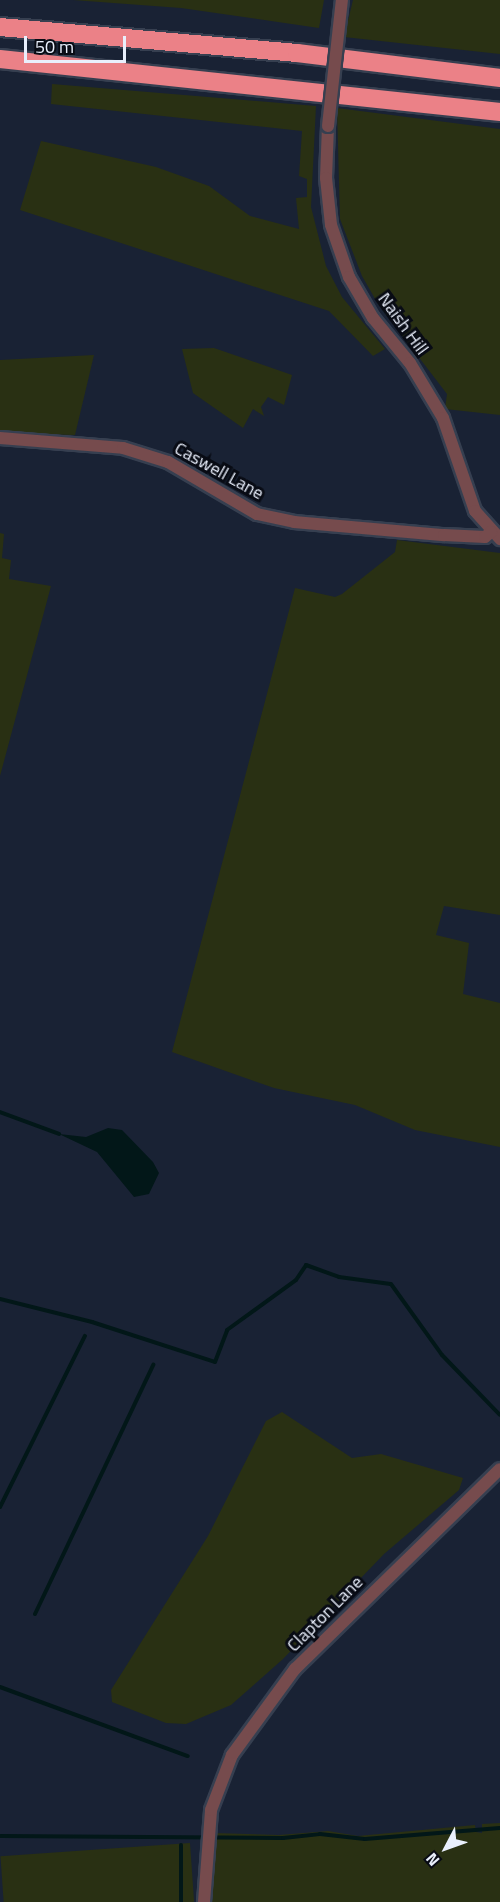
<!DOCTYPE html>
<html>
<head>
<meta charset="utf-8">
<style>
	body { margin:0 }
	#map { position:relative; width:500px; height:1902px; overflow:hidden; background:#192234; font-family:"Titillium Web",sans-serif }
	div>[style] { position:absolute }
	.green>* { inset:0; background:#293013; transform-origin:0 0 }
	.water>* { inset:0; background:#021718 }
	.stream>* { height:4px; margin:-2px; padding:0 2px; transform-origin:2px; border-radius:2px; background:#021718 }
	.roads { filter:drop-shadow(2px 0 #363f50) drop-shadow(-2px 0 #363f50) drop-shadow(0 2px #363f50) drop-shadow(0 -2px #363f50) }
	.minor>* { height:12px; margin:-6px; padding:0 6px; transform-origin:6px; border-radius:6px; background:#764b4d }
	.motorway>* { height:18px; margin:-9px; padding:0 9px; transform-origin:9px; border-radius:9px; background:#eb8187 }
	.bridges { filter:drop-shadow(2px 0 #363f50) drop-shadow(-2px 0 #363f50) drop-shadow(0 2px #363f50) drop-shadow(0 -2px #363f50) }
	.minor-bridge>* { height:12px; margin:-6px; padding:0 6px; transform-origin:6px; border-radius:6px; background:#764b4d }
	span { translate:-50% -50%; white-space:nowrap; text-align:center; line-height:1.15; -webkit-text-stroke:6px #080b14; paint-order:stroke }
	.street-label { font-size:18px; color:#e9effc }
	.north { position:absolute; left:416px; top:1818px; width:60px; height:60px; -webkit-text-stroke:4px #080b14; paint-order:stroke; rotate:229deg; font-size:16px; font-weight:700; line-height:24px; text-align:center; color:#e9effc }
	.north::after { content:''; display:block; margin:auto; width:21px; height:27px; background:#e9effc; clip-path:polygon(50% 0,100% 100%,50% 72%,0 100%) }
	.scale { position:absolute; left:24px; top:36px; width:102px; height:27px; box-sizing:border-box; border:3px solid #e9effc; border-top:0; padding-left:8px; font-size:18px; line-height:21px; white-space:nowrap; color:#e9effc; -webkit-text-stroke:4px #080b14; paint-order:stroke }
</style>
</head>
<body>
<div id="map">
	<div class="green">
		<div style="clip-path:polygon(73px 0,324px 0,319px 28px,181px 8px)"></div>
		<div style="clip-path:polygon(353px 0,500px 0,500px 54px,344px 37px)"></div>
		<div style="clip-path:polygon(52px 84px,316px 106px,311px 207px,326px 266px,342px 297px,385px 349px,373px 356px,329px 311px,20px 210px,41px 141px,156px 167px,209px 186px,250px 216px,299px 229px,296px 198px,307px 197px,307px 179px,299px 176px,302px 131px,51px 104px)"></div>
		<div style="clip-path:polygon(337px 108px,500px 129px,500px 415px,445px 409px,447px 394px,378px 304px,362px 276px,340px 219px)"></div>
		<div style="clip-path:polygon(214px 348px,292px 375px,284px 405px,268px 397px,261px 407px,264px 416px,253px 409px,243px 428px,193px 393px,182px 349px)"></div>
		<div style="clip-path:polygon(94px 355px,75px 435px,0 433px,0 360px)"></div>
		<div style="clip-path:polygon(0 533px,4px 534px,2px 558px,11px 560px,9px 579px,51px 586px,0 776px)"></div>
		<div style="clip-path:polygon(397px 540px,500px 553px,500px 915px,444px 906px,436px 935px,469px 943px,463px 994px,500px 1003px,500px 1147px,415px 1130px,355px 1105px,274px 1088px,172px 1052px,295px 588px,335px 597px,342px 594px,395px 552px)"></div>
		<div style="clip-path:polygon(282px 1412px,352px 1458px,381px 1454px,463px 1478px,459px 1490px,384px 1554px,283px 1659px,231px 1705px,186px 1724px,166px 1723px,112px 1702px,111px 1690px,208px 1536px,266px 1421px)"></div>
		<div style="clip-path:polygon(500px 1823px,500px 1902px,212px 1902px,213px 1833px,279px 1835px,328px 1831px,358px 1836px,475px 1825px,476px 1832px,482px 1833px,482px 1824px)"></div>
		<div style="left:190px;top:1843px;width:59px;height:190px;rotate:86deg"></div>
	</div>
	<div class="water">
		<div style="clip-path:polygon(108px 1128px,122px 1130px,153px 1162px,159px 1173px,149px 1194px,134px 1197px,97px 1152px,59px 1134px,86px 1137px)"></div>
	</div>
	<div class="stream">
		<div style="left:0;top:1112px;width:63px;rotate:20.4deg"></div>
		<div style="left:0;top:1299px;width:95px;rotate:14deg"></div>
		<div style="left:92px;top:1322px;width:129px;rotate:18deg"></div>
		<div style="left:215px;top:1362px;width:34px;rotate:-69deg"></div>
		<div style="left:227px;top:1330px;width:85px;rotate:-35.9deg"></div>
		<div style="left:296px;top:1280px;width:18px;rotate:-56deg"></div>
		<div style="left:306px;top:1265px;width:35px;rotate:20deg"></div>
		<div style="left:339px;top:1277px;width:52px;rotate:7.7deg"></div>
		<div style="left:391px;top:1284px;width:87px;rotate:54.3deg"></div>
		<div style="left:442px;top:1355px;width:83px;rotate:46deg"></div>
		<div style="left:0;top:1507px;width:191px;rotate:-63.6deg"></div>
		<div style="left:35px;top:1614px;width:276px;rotate:-64.6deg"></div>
		<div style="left:0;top:1687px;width:200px;rotate:20.2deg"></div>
		<div style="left:0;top:1836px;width:283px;rotate:0.4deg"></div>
		<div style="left:283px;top:1838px;width:37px;rotate:-6deg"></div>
		<div style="left:320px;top:1834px;width:45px;rotate:6.3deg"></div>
		<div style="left:365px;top:1839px;width:135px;rotate:-4.7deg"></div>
		<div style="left:181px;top:1845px;width:57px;rotate:90deg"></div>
	</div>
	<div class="roads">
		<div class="minor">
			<div style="left:328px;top:126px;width:52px;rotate:92.2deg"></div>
			<div style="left:326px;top:178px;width:47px;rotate:83.9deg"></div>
			<div style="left:331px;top:225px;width:55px;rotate:70.9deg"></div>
			<div style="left:349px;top:277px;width:48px;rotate:59.7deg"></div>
			<div style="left:373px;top:318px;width:58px;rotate:50.6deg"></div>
			<div style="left:410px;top:363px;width:64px;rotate:59deg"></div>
			<div style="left:443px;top:418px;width:98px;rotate:71deg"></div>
			<div style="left:475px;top:511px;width:38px;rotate:48deg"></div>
			<div style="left:0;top:438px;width:123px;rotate:4.6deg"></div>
			<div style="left:123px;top:448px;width:47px;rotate:17.3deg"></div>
			<div style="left:168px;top:462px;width:103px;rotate:30.3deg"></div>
			<div style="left:257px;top:514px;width:38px;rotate:12deg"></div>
			<div style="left:294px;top:522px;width:151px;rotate:5deg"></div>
			<div style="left:444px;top:535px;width:41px;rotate:2.8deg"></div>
			<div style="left:485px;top:537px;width:8px;rotate:-40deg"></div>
			<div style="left:204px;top:1902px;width:92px;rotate:-85.6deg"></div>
			<div style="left:211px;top:1810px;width:59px;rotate:-69.1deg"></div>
			<div style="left:232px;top:1755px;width:107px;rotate:-53.8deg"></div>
			<div style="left:295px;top:1669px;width:286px;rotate:-44.3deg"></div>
		</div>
		<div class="motorway">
			<div style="left:0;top:27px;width:298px;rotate:5deg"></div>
			<div style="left:297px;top:53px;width:205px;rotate:7deg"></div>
			<div style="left:0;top:59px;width:503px;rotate:6.05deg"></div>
		</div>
	</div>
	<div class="bridges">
		<div class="minor-bridge">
			<div style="left:328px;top:126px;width:127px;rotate:-83.7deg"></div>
		</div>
	</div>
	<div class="street-label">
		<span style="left:403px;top:324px;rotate:54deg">Naish Hill</span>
		<span style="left:219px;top:471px;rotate:29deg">Caswell Lane</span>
		<span style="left:325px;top:1614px;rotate:-45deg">Clapton Lane</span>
	</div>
	<div class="north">N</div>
	<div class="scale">50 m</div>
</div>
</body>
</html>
